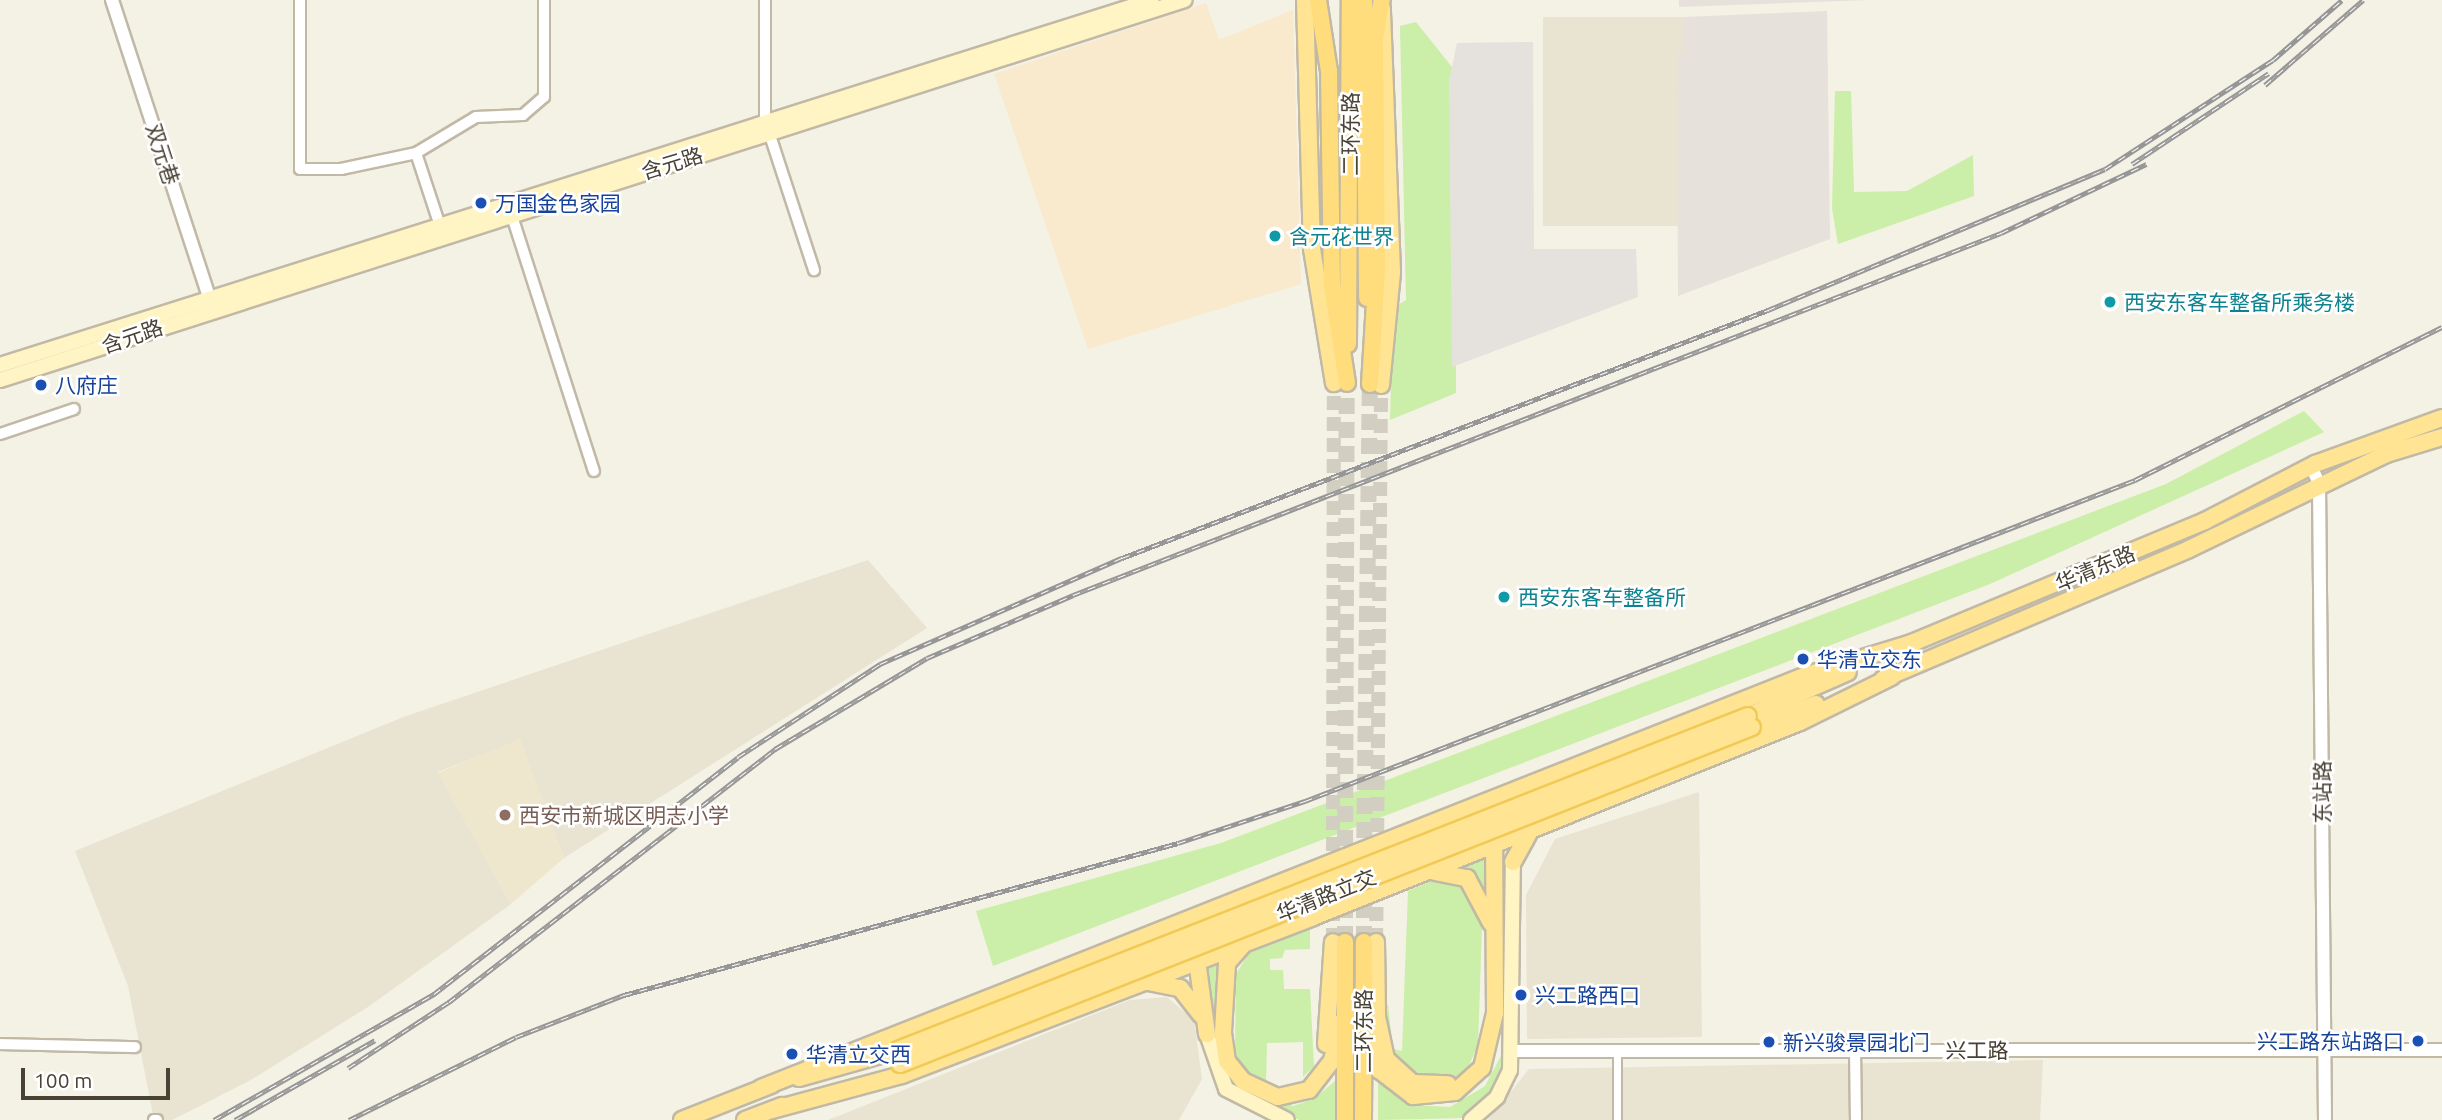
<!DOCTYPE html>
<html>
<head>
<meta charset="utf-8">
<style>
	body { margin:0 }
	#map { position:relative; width:2442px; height:1120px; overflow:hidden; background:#f4f1e5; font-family:Ubuntu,"Noto Sans SC",sans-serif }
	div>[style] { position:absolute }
	.residential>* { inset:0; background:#e9e3d2; transform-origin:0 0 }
	.commercial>* { inset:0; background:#f9e9cd }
	.industrial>* { inset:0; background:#e6e1da }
	.education>* { inset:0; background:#efe7cd }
	.green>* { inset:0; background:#cbeea9 }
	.parking>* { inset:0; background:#e5e2de }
	.secondary-tunnel>* { height:14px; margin-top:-7px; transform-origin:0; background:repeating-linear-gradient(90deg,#d2cec2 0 14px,transparent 0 21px) }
	.trunk-tunnel>* { height:16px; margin-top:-8px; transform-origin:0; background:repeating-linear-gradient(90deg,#d2cec2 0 16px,transparent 0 24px) }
	.roads { filter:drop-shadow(2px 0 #c1b9a6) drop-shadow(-2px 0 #c1b9a6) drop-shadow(0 2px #c1b9a6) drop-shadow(0 -2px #c1b9a6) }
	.pedestrian>* { height:7px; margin:-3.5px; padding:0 3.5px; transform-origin:3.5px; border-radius:3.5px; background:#fff }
	.minor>* { height:10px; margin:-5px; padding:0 5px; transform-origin:5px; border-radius:5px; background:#fff }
	.tertiary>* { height:12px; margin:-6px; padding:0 6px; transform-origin:6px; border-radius:6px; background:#fff }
	.secondary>* { height:14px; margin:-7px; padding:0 7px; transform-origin:7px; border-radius:7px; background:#fff4c4 }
	.primary>* { height:16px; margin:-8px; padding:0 8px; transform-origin:8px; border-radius:8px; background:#ffe593 }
	.trunk>* { height:16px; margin:-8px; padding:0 8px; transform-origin:8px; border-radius:8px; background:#ffdc7c }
	.rail>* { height:5px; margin-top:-2.5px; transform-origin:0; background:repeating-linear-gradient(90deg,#fff 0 8px,#969696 0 16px); box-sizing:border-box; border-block:2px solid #969696 }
	.bridges { filter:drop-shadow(2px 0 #f1ca56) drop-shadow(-2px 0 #f1ca56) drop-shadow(0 2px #f1ca56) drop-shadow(0 -2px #f1ca56) }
	.primary-bridge>* { height:16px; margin:-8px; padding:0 8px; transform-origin:8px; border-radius:8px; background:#ffe593 }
	.dots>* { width:19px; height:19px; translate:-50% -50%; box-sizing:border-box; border:4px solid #fff; border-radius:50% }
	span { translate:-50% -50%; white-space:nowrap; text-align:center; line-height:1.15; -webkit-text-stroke:5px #fff; paint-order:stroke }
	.street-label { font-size:21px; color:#484134 }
	.transit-label { font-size:21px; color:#164399 }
	.left { translate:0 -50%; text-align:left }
	.right { translate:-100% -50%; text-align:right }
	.culture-label { font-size:21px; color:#0d838f }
	.education-label { font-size:21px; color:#785e54 }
	.scale { position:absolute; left:21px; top:1068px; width:149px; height:32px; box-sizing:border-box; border:4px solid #484134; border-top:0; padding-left:9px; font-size:21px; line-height:24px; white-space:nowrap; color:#484134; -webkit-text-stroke:5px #fff; paint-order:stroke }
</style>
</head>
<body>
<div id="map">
	<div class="residential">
		<div style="left:1543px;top:17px;width:140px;height:209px"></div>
		<div style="clip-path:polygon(868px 560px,927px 628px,564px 858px,520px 740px,438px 772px,511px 904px,368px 1007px,249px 1081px,172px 1120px,154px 1120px,128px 986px,75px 851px,406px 716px)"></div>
		<div style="clip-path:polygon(1699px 792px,1702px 1037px,1527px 1039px,1526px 895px,1555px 839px)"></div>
		<div style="clip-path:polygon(1167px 997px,1194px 1020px,1202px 1079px,1179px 1120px,828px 1120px,1130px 1000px)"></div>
		<div style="clip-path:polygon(2043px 1060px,2040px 1120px,1488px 1120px,1529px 1069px)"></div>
	</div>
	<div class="commercial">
		<div style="clip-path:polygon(1206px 3px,1219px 40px,1293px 10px,1301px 284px,1088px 349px,994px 74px)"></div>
	</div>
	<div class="industrial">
		<div style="clip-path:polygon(1679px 0,1870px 0,1679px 7px)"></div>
		<div style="clip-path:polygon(1827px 11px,1830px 239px,1678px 296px,1677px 53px,1683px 52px,1683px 17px)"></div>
	</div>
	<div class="education">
		<div style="clip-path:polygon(520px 739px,564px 858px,511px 904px,438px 773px)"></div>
	</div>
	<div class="green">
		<div style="clip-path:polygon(1416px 22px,1456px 72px,1456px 393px,1390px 420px,1393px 308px,1406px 300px,1400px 26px)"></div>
		<div style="clip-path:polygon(1835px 91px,1851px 91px,1854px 192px,1907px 191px,1973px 155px,1974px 196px,1838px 244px,1832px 208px)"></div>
		<div style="clip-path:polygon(2304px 411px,2324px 432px,1990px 584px,993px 966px,976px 911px,1221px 843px,2166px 484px)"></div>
		<div style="clip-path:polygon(1492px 856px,1493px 898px,1462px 867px)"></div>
		<div style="clip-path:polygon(1437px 879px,1465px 886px,1480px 910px,1482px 926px,1478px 1045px,1467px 1070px,1446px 1082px,1410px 1079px,1388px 1049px,1383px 1005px,1388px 1005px,1393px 1049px,1402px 1051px,1408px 891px)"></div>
		<div style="clip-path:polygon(1310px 929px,1310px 949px,1285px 950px,1282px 958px,1270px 959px,1270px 970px,1283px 970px,1284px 989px,1310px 989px,1314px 1066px,1303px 1077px,1303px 1042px,1267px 1043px,1266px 1083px,1243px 1070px,1235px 1053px,1236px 974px,1249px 953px)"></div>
		<div style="clip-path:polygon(1222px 962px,1217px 987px,1217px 1040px,1207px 968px)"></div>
		<div style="clip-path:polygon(1504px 1050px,1507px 1062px,1493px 1092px,1464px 1118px,1378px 1120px,1378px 1080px,1408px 1105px,1450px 1107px,1485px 1086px)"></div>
		<div style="clip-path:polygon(1336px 1080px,1336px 1120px,1299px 1120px,1245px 1096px,1235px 1085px,1293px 1106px,1314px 1099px)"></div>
	</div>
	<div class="parking">
		<div style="clip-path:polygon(1533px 42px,1534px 249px,1636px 249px,1638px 297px,1452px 367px,1449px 81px,1457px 43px)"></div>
	</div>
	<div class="secondary-tunnel">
		<div style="left:1377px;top:853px;width:468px;rotate:-89.5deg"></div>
		<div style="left:1333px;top:872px;width:489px;rotate:-89.9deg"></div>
		<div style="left:1333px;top:942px;width:43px;rotate:-90deg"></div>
		<div style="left:1376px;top:942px;width:61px;rotate:-89.1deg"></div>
	</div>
	<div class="trunk-tunnel">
		<div style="left:1364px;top:862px;width:478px;rotate:-89.3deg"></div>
		<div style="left:1345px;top:870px;width:487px;rotate:-89.8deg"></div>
		<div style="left:1345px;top:942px;width:49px;rotate:-90deg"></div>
		<div style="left:1364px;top:942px;width:57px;rotate:-90deg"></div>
	</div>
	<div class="roads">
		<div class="pedestrian">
			<div style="left:1617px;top:1051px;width:69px;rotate:90deg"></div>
		</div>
		<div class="minor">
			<div style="left:300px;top:0;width:169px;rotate:90deg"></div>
			<div style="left:300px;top:169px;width:41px"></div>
			<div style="left:341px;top:169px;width:77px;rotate:-12deg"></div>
			<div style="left:416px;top:153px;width:70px;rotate:-31deg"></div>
			<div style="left:476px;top:117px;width:47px;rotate:-2.4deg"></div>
			<div style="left:523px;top:115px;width:28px;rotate:-41deg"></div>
			<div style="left:544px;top:97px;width:97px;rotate:-90deg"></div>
			<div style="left:765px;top:0;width:120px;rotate:90deg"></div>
			<div style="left:765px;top:120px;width:158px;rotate:71.9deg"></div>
			<div style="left:416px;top:153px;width:80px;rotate:71.8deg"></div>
			<div style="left:511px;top:213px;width:271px;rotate:72.2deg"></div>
			<div style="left:0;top:434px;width:78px;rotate:-18.7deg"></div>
			<div style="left:0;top:1044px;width:135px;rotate:1.3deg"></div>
			<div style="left:1855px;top:1050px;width:70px;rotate:89.2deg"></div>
			<div style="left:154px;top:1120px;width:3px"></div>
		</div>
		<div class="tertiary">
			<div style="left:112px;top:0;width:322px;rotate:71.9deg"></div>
			<div style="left:2311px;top:466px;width:19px;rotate:65deg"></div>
			<div style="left:2319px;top:483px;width:637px;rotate:89.46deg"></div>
			<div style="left:1512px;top:1051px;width:930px;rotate:-0.06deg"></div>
		</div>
		<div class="secondary">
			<div style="left:0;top:365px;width:1208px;rotate:-17.58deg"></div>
			<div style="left:0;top:380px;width:1244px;rotate:-17.78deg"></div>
			<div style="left:1207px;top:1034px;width:58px;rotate:70.9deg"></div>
			<div style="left:1226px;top:1089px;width:68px;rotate:26.9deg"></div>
			<div style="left:1471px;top:1120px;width:35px;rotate:-41deg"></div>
			<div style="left:1497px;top:1097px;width:30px;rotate:-64deg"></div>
			<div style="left:1510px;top:1070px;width:208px;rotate:-89.2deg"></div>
		</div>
		<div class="primary">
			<div style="left:1305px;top:0;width:249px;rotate:88.4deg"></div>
			<div style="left:1312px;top:249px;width:136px;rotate:80.7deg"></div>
			<div style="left:1381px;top:385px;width:114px;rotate:-84.4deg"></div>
			<div style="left:1392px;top:272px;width:264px;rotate:-92.2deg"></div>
			<div style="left:1907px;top:645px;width:323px;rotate:-22.6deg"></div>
			<div style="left:2205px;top:521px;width:124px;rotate:-27.4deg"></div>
			<div style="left:2315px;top:464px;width:135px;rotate:-19.9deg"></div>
			<div style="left:1883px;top:679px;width:332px;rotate:-23deg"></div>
			<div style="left:2189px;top:549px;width:219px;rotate:-25.7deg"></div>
			<div style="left:2386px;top:454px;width:59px;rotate:-16.9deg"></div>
			<div style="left:1748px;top:716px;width:109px;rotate:-23.7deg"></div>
			<div style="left:1752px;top:727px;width:68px;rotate:-19.8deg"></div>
			<div style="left:1513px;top:862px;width:31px;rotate:-61deg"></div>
			<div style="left:1435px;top:872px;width:33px;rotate:11deg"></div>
			<div style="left:1467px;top:878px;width:51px;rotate:61.9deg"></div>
			<div style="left:1376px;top:942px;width:75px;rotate:89.2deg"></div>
			<div style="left:1377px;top:1017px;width:43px;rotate:77.9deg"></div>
			<div style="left:1386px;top:1059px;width:36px;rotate:42deg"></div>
			<div style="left:1413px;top:1083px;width:35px;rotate:2deg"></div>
			<div style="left:1242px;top:946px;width:23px;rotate:131deg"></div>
			<div style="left:1227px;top:963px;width:70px;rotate:93.3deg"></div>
			<div style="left:1223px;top:1033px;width:28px;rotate:82deg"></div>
			<div style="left:1227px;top:1061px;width:26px;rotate:51deg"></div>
			<div style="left:1243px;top:1081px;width:38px;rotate:25deg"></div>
			<div style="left:1278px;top:1097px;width:32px;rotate:-13deg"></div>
			<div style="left:1309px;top:1090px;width:37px;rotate:-52deg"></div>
			<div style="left:1332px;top:1061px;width:39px;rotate:-78deg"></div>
			<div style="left:1196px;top:953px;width:82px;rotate:82.3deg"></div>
			<div style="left:1148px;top:982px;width:33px;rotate:11deg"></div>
			<div style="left:1180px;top:988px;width:34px;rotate:52deg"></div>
			<div style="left:1366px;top:1040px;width:33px;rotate:67deg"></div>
			<div style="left:1379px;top:1070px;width:43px;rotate:37.4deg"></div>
			<div style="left:1413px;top:1096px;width:42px;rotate:-5.4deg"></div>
			<div style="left:1455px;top:1092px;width:36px;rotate:-42deg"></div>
			<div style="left:1482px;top:1068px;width:57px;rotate:-76.7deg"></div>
			<div style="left:1495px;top:1013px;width:176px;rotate:-90.3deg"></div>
			<div style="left:1326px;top:1044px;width:102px;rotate:-86.1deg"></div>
			<div style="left:799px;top:1078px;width:103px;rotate:-15.8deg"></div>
			<div style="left:761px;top:1088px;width:1125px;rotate:-21.55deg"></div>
			<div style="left:1807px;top:675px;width:113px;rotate:-17deg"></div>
			<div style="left:772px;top:1110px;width:135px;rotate:-15.1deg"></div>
			<div style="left:902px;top:1075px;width:440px;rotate:-21deg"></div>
			<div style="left:1313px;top:917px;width:525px;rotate:-21.82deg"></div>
			<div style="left:1800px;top:722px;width:102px;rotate:-26.3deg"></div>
			<div style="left:682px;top:1120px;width:96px;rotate:-21.5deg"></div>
			<div style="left:745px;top:1120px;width:40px;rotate:-21deg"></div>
		</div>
		<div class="trunk">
			<div style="left:1318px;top:0;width:72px;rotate:81.2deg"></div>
			<div style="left:1329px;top:71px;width:214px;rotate:89.2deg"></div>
			<div style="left:1332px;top:285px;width:99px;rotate:81.3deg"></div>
			<div style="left:1364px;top:0;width:298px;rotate:89.4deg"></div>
			<div style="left:1348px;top:344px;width:344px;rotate:-89.7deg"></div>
			<div style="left:1370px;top:384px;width:116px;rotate:-86.5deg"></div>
			<div style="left:1377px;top:268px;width:230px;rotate:-90.5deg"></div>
			<div style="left:1375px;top:38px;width:39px;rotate:-80deg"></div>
			<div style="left:1345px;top:1120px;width:178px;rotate:-90deg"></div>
			<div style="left:1363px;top:1120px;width:178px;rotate:-89.7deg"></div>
		</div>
	</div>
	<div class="rail">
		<div style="left:2265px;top:85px;width:130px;rotate:-40.9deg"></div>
		<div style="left:2132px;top:164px;width:164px;rotate:-33.6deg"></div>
		<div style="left:348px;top:1068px;width:121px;rotate:-33.2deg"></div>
		<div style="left:449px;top:1002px;width:413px;rotate:-37.8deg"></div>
		<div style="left:775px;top:749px;width:177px;rotate:-30.9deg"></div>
		<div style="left:927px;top:658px;width:159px;rotate:-23.3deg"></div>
		<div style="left:1073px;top:595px;width:996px;rotate:-21.31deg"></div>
		<div style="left:2001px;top:233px;width:161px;rotate:-25.4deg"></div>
		<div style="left:214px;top:1120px;width:254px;rotate:-29.8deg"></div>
		<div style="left:434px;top:994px;width:385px;rotate:-37.9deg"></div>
		<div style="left:738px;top:757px;width:170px;rotate:-33.2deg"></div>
		<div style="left:880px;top:664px;width:264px;rotate:-23.7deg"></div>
		<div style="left:1122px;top:558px;width:692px;rotate:-21deg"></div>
		<div style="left:1768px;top:310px;width:365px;rotate:-22.7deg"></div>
		<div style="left:2105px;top:169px;width:200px;rotate:-33deg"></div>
		<div style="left:2273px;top:60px;width:91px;rotate:-41deg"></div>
		<div style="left:235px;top:1120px;width:161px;rotate:-29.7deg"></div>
		<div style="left:349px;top:1120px;width:186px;rotate:-26.4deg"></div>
		<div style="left:516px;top:1037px;width:116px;rotate:-21.3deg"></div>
		<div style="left:624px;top:995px;width:574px;rotate:-15.34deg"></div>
		<div style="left:1178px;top:843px;width:134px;rotate:-18.3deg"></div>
		<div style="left:1305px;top:801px;width:890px;rotate:-21.14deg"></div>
		<div style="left:2135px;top:480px;width:343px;rotate:-26.5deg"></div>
	</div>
	<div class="bridges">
		<div class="primary-bridge">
			<div style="left:898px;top:1050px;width:913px;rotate:-21.45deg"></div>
			<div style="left:900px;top:1064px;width:916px;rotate:-21.58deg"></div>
		</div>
	</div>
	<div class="dots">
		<div style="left:481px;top:203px;background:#1a4fb4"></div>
		<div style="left:1275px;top:236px;background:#0f9aa8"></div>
		<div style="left:2110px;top:302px;background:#0f9aa8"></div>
		<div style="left:41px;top:385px;background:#1a4fb4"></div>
		<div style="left:1504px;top:597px;background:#0f9aa8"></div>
		<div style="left:1803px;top:659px;background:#1a4fb4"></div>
		<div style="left:505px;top:815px;background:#8d6e63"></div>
		<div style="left:1521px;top:995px;background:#1a4fb4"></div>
		<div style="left:2418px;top:1041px;background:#1a4fb4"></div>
		<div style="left:1769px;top:1042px;background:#1a4fb4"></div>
		<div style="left:792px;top:1054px;background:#1a4fb4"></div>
	</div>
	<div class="street-label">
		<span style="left:1350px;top:134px;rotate:-90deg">二环东路</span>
		<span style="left:163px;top:154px;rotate:72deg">双元巷</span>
		<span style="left:672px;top:163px;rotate:-17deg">含元路</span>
		<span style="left:132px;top:336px;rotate:-19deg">含元路</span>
		<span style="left:2095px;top:568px;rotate:-23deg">华清东路</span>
		<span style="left:2322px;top:792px;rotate:-90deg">东站路</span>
		<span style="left:1326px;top:895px;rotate:-22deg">华清路立交</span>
		<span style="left:1363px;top:1031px;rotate:-90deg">二环东路</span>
		<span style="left:1977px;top:1050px">兴工路</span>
	</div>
	<div class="transit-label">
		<span class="left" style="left:495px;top:203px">万国金色家园</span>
		<span class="left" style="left:55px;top:385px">八府庄</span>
		<span class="left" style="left:1817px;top:659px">华清立交东</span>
		<span class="left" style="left:1535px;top:995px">兴工路西口</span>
		<span class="right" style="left:2404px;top:1041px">兴工路东站路口</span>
		<span class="left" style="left:1783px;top:1042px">新兴骏景园北门</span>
		<span class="left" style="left:806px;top:1054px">华清立交西</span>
	</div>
	<div class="culture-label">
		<span class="left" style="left:1289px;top:236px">含元花世界</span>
		<span class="left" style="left:2124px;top:302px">西安东客车整备所乘务楼</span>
		<span class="left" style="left:1518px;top:597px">西安东客车整备所</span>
	</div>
	<div class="education-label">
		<span class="left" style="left:519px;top:815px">西安市新城区明志小学</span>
	</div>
	<div class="scale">100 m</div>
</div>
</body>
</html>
